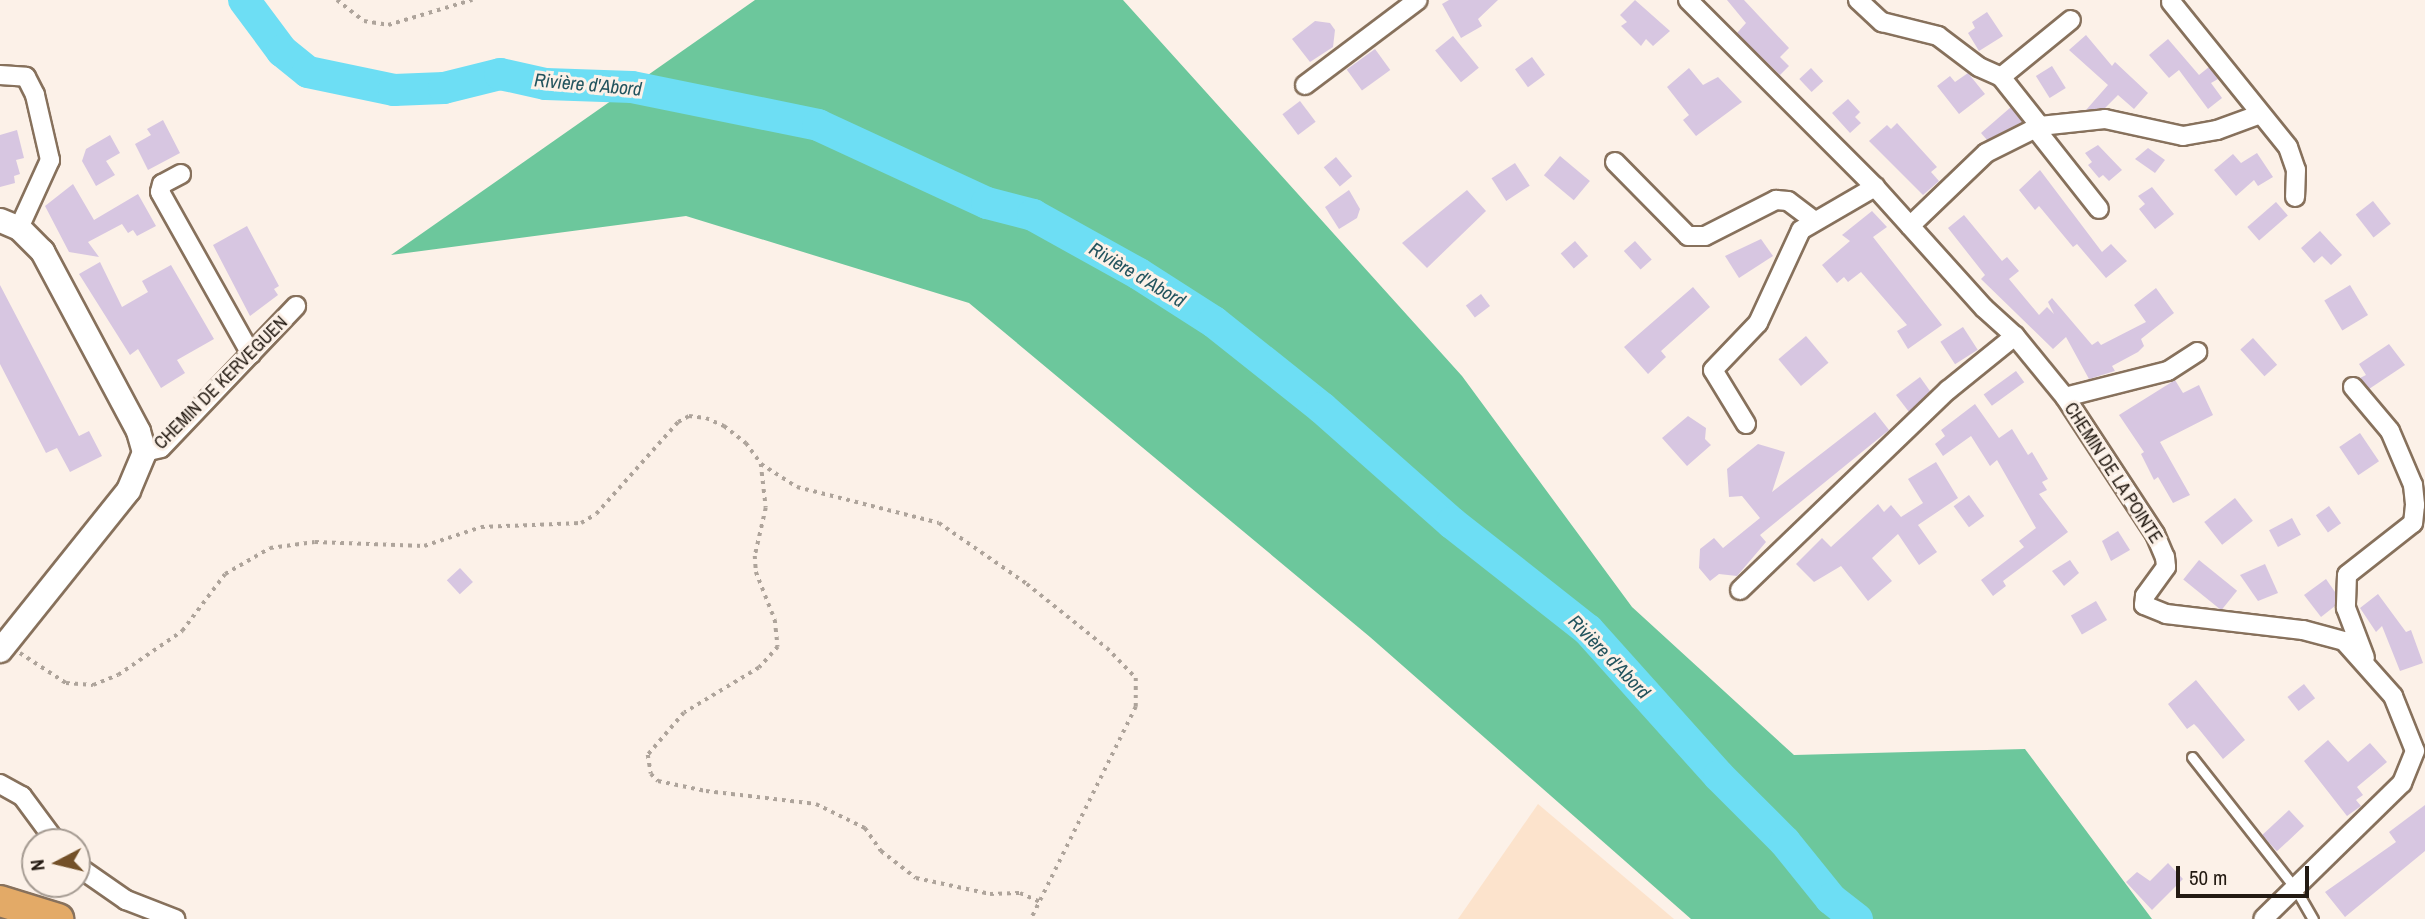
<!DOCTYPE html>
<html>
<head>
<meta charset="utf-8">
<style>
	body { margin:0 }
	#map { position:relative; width:2425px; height:919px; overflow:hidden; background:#fcf1e8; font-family:"Archivo Narrow",sans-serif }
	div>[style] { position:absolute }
	.built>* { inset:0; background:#fce3cc }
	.forest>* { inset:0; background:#6cc79c }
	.river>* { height:32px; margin:-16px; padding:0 16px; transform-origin:16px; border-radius:16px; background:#6ddef4 }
	.building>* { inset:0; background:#d7c6e1; transform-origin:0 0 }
	.path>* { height:3.5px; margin-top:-1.75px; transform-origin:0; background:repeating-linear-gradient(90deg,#aea49b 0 3.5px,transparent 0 8.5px) }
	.roads { filter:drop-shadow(2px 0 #87715c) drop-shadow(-2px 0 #87715c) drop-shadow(0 2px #87715c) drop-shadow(0 -2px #87715c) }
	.service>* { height:9px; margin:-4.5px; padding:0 4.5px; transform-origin:4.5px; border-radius:4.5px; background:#fff }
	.minor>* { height:18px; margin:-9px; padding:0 9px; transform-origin:9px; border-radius:9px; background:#fff }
	.tertiary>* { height:23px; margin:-11.5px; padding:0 11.5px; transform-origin:11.5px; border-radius:11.5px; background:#fff }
	.trunk>* { height:30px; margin:-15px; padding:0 15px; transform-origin:15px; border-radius:15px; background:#e3aa67 }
	span { translate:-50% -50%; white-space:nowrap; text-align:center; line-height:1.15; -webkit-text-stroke:6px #fcf1e8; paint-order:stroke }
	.street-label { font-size:18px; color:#231a12 }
	.water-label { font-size:19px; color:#23545e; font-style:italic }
	.north { position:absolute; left:21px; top:828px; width:70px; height:70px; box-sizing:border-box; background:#fcf1e8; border:2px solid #a59b92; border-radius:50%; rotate:263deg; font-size:19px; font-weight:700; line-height:28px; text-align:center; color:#231a12 }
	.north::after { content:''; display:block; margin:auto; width:24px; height:32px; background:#735028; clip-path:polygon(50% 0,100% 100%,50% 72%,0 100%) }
	.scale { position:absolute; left:2176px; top:866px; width:133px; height:32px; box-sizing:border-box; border:4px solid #231a12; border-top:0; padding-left:9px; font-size:21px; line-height:24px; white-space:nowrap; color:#231a12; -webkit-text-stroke:5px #fcf1e8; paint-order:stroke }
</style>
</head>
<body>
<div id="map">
	<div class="built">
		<div style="clip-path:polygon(1538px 804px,1674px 919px,1458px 919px)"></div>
	</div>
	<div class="forest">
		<div style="clip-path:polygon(755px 0,1123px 0,1462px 376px,1632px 607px,1794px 755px,2025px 749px,2152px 919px,1691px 919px,1370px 637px,969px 303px,686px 216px,391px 255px)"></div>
	</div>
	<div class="river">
		<div style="left:244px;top:0;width:64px;rotate:53.3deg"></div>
		<div style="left:282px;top:51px;width:33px;rotate:39deg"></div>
		<div style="left:308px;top:72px;width:88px;rotate:11.8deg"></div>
		<div style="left:394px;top:90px;width:50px;rotate:-2.3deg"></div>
		<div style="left:444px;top:88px;width:58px;rotate:-14deg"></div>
		<div style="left:500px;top:74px;width:47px;rotate:12.3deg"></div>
		<div style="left:546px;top:84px;width:86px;rotate:2deg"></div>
		<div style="left:632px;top:87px;width:190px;rotate:11.5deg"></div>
		<div style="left:818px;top:125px;width:186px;rotate:24.8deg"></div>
		<div style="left:987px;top:203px;width:48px;rotate:14.6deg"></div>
		<div style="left:1033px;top:215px;width:121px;rotate:29.1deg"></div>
		<div style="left:1139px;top:274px;width:89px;rotate:32.6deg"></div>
		<div style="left:1214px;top:322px;width:138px;rotate:38.5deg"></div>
		<div style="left:1322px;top:408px;width:174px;rotate:41.5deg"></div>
		<div style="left:1452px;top:523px;width:173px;rotate:38.2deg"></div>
		<div style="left:1588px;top:630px;width:196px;rotate:48.1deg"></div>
		<div style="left:1719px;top:776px;width:93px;rotate:45deg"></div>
		<div style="left:1785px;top:842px;width:73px;rotate:51.1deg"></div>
		<div style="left:1831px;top:899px;width:33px;rotate:38deg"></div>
	</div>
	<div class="building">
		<div style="clip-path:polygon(1449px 0,1498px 0,1478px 19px,1482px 26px,1461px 38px,1442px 4px)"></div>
		<div style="clip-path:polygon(1635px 0,1670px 31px,1653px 46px,1646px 39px,1641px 46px,1621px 26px,1627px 22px,1620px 15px)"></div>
		<div style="clip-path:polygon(1727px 0,1744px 0,1789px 48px,1780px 57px,1789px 66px,1780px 75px,1737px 33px,1746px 23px)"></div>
		<div style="clip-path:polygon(1987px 12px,2003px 36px,1979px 51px,1968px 33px,1975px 28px,1972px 22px)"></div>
		<div style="clip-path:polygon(1315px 21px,1330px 23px,1335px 30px,1333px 47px,1310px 62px,1292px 39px)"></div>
		<div style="clip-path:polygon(2086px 35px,2112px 66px,2115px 62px,2148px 93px,2134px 109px,2118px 95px,2105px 108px,2086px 110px,2108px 85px,2069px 50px)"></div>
		<div style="left:1453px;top:36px;width:41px;height:23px;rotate:51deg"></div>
		<div style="clip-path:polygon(2168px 39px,2199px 75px,2209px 67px,2218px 79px,2211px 83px,2222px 98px,2208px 109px,2179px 70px,2169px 78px,2149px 55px)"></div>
		<div style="left:1375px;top:49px;width:26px;height:35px;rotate:54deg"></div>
		<div style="left:1532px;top:57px;width:22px;height:21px;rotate:54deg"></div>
		<div style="left:2052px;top:66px;width:26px;height:19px;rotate:58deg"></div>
		<div style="clip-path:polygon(1689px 68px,1703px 85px,1718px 77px,1742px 102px,1696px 136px,1683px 120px,1689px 115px,1667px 87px)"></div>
		<div style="left:1811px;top:68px;width:18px;height:16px;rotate:47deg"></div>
		<div style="clip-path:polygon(1968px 73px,1985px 94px,1959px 114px,1937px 86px,1950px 76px,1955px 82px)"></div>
		<div style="clip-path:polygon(1848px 99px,1860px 112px,1855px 117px,1861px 123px,1850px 133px,1832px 113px)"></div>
		<div style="left:1300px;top:101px;width:26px;height:22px;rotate:53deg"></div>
		<div style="clip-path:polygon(2011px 107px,2022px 122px,1987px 140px,1981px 133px)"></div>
		<div style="clip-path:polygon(163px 120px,180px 153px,148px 170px,135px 144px,151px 135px,147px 129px)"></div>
		<div style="clip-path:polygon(1897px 123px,1937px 167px,1931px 172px,1939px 181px,1923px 195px,1869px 141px,1887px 125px,1891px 129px)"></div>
		<div style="clip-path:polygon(17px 130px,24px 158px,16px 160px,20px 174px,14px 176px,15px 183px,0 187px,0 135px)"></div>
		<div style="clip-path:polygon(110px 135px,120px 153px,106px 161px,115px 175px,96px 186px,82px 161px,86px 149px)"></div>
		<div style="clip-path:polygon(2098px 145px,2122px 170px,2109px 181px,2103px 175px,2099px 178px,2088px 165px,2092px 162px,2085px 153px)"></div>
		<div style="clip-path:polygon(2148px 148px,2165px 160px,2155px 173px,2135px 159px)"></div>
		<div style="clip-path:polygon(2257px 153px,2273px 177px,2258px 186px,2254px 180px,2236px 196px,2214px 170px,2233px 154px,2241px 163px)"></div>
		<div style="left:1560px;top:156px;width:39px;height:25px;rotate:40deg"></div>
		<div style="left:1336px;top:157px;width:25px;height:16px;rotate:50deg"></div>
		<div style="left:1515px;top:163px;width:27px;height:28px;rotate:57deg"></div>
		<div style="clip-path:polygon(2040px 170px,2102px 252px,2111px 244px,2127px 261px,2106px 278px,2077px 244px,2073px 247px,2039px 206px,2035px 210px,2019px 190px)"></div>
		<div style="clip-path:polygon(73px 184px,94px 220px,138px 194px,156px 226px,137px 236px,133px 230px,128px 233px,122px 224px,88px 242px,99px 257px,69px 252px,45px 206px)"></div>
		<div style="clip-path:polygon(2152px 187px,2174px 214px,2155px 229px,2139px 209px,2145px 204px,2138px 196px)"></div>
		<div style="clip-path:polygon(1349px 190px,1360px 209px,1357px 218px,1339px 229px,1325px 207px)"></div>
		<div style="clip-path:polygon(1467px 190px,1486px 211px,1427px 268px,1402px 243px)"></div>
		<div style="left:2373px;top:201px;width:29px;height:22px;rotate:52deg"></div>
		<div style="left:2276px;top:202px;width:18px;height:38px;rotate:49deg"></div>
		<div style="clip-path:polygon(1872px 211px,1887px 227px,1873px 237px,1942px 325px,1908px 349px,1897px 331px,1907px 325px,1861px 272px,1848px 282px,1844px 277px,1837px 283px,1822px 265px,1850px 241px,1842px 235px)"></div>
		<div style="clip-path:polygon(1964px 215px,2002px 261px,2007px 257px,2019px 271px,2009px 279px,2039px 315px,2047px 307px,2054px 314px,2048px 302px,2052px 298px,2092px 345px,2098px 341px,2101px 345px,2146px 322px,2134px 305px,2156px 288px,2174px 313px,2141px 339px,2144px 346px,2138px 352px,2112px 366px,2115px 371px,2089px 379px,2066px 337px,2053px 349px,1981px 279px,1985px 275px,1948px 228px)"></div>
		<div style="clip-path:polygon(247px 226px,279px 286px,274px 289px,278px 295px,250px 316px,213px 245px)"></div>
		<div style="clip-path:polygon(2320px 231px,2342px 255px,2331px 265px,2322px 256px,2314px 263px,2301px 248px)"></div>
		<div style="clip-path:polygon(1761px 239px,1773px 256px,1739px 278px,1725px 256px)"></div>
		<div style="left:1575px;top:241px;width:20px;height:19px;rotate:49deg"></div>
		<div style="left:1635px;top:241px;width:25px;height:15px;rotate:48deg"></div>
		<div style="clip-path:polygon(100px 262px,122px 307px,148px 292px,142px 281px,171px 265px,214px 339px,177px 360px,185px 373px,161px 388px,138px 349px,130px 355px,79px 274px)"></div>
		<div style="clip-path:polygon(0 285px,79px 436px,89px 431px,102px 456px,70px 472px,57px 448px,46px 453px,0 364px)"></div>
		<div style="left:2350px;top:285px;width:35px;height:30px;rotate:59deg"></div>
		<div style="clip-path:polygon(1693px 287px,1710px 307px,1661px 351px,1666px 357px,1648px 374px,1624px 347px)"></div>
		<div style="left:1481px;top:294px;width:15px;height:19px;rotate:53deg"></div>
		<div style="left:1963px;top:327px;width:27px;height:27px;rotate:57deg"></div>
		<div style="left:1806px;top:336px;width:35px;height:36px;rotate:50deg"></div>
		<div style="left:2253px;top:338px;width:36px;height:17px;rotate:48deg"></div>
		<div style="clip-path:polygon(2389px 344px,2405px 365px,2369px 389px,2360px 378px,2366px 375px,2359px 364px)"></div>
		<div style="left:2016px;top:371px;width:14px;height:40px;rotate:54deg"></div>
		<div style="clip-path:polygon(1920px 377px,1930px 391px,1909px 412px,1896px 395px)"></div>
		<div style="clip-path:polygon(2175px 380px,2183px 393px,2199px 385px,2213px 415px,2160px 442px,2190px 495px,2173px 503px,2158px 477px,2154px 480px,2141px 454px,2144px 452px,2119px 415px)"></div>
		<div style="clip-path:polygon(1975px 404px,1999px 438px,2012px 429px,2028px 455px,2032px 452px,2048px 479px,2042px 482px,2047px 490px,2039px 494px,2068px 532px,2003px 581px,2006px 586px,1993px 596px,1981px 580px,2024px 547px,2019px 541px,2036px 528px,1997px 460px,1990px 466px,1971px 436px,1943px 456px,1935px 444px,1945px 436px,1941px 430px)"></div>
		<div style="clip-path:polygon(1875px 412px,1889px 430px,1760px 535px,1766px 542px,1737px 576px,1719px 574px,1710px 581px,1699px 568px,1700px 549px,1714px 538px,1723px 548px,1760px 518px,1742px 496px,1729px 497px,1727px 469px,1758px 444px,1785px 452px,1772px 492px)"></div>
		<div style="clip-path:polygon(1688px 416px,1706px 428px,1705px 439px,1711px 445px,1687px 466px,1662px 438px)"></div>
		<div style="left:2360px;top:433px;width:34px;height:25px;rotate:56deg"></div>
		<div style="clip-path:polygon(1936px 462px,1958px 498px,1918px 525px,1937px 552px,1919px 565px,1898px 534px,1872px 558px,1892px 581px,1868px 601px,1841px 566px,1814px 582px,1796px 564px,1822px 538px,1831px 547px,1878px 504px,1884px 512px,1891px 505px,1901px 517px,1923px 503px,1908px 479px)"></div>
		<div style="left:1969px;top:495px;width:26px;height:19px;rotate:54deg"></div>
		<div style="left:2235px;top:498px;width:29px;height:39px;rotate:52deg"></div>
		<div style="left:2329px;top:506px;width:21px;height:16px;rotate:55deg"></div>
		<div style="left:2292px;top:518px;width:19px;height:26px;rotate:62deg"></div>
		<div style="clip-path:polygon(2118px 531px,2130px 550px,2111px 561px,2102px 541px)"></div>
		<div style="clip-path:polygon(2070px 560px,2079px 573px,2064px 586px,2052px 571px)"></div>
		<div style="left:2199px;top:560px;width:49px;height:25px;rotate:39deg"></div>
		<div style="clip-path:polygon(2265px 564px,2278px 593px,2258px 601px,2240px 575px)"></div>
		<div style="left:460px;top:568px;width:19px;height:18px;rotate:47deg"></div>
		<div style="clip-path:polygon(2326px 579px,2335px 592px,2335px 606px,2321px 617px,2304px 595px)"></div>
		<div style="clip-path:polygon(2378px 594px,2406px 632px,2411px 630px,2423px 663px,2400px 671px,2382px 626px,2376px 632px,2360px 608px)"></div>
		<div style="left:2096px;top:601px;width:22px;height:29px;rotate:60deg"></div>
		<div style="clip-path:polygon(2196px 680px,2245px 740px,2223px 759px,2198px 728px,2194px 724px,2187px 729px,2168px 704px)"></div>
		<div style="left:2304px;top:684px;width:18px;height:21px;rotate:52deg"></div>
		<div style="clip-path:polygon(2328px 740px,2348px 762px,2370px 743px,2387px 762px,2357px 787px,2363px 795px,2356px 800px,2361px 806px,2347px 816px,2304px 761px)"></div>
		<div style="clip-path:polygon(2425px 805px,2425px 851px,2345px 917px,2325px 892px,2396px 842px,2389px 832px)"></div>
		<div style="left:2289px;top:810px;width:22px;height:37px;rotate:47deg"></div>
		<div style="clip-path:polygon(2168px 863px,2183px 879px,2152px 910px,2126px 882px,2137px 872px,2150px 881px)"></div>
	</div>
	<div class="path">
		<div style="left:337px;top:0;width:34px;rotate:38deg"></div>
		<div style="left:364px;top:21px;width:24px;rotate:9deg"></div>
		<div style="left:388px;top:25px;width:88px;rotate:-16.6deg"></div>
		<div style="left:761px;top:464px;width:44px;rotate:83.5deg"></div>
		<div style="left:766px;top:508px;width:49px;rotate:102.9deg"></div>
		<div style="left:755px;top:556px;width:16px;rotate:86deg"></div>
		<div style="left:756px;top:572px;width:52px;rotate:68.4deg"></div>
		<div style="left:775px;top:620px;width:27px;rotate:84deg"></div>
		<div style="left:778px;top:647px;width:28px;rotate:132deg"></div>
		<div style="left:759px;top:668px;width:87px;rotate:149deg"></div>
		<div style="left:684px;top:713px;width:55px;rotate:130.6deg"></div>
		<div style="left:648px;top:755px;width:19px;rotate:81deg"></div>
		<div style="left:651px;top:774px;width:10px;rotate:45deg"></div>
		<div style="left:658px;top:781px;width:49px;rotate:11.8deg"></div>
		<div style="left:706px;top:791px;width:111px;rotate:6.7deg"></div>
		<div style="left:816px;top:804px;width:55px;rotate:26.1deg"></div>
		<div style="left:865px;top:828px;width:28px;rotate:55deg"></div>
		<div style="left:881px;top:851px;width:44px;rotate:37.6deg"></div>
		<div style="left:916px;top:878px;width:76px;rotate:12.2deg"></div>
		<div style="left:990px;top:894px;width:30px;rotate:-2deg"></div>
		<div style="left:1020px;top:893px;width:22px;rotate:24deg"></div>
		<div style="left:20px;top:653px;width:55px;rotate:33.1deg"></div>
		<div style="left:66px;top:683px;width:27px;rotate:4deg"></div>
		<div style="left:93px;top:685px;width:27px;rotate:-22deg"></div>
		<div style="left:118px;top:675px;width:78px;rotate:-34.5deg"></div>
		<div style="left:182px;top:631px;width:71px;rotate:-53deg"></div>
		<div style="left:225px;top:574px;width:52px;rotate:-30deg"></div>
		<div style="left:270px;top:548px;width:45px;rotate:-7.6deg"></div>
		<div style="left:315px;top:542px;width:109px;rotate:2.1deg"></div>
		<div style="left:424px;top:546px;width:60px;rotate:-18.4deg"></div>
		<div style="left:481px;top:527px;width:100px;rotate:-2.3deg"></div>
		<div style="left:581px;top:523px;width:17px;rotate:-31deg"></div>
		<div style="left:596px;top:514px;width:123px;rotate:-48.3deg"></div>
		<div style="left:678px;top:422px;width:13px;rotate:-29deg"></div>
		<div style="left:689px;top:416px;width:17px;rotate:7deg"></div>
		<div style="left:706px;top:418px;width:20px;rotate:24deg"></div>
		<div style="left:724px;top:426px;width:28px;rotate:38deg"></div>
		<div style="left:746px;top:443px;width:26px;rotate:54deg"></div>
		<div style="left:761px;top:464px;width:43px;rotate:32.6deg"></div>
		<div style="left:797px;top:487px;width:146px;rotate:14.2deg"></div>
		<div style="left:939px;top:523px;width:107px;rotate:34.7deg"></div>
		<div style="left:1027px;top:584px;width:102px;rotate:38.7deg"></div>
		<div style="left:1107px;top:648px;width:42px;rotate:46deg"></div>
		<div style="left:1136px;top:678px;width:29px;rotate:90deg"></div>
		<div style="left:1136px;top:707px;width:237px;rotate:116.3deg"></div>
	</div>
	<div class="roads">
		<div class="service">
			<div style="left:2192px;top:757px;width:167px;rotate:51.8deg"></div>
			<div style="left:2295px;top:888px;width:36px;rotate:60deg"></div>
		</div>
		<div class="minor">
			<div style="left:1688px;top:0;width:264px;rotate:45deg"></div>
			<div style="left:1875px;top:187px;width:163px;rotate:48deg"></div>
			<div style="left:1984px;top:308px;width:42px;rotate:42.1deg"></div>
			<div style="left:2015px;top:336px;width:79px;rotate:50.7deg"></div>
			<div style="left:2065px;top:397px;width:164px;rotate:56.7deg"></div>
			<div style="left:2155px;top:534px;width:25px;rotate:67deg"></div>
			<div style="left:2165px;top:557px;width:10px;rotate:84deg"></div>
			<div style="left:2166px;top:567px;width:36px;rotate:126deg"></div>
			<div style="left:2145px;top:596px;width:9px;rotate:96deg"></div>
			<div style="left:2144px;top:605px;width:24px;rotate:22deg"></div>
			<div style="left:2166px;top:614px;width:138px;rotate:6.7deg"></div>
			<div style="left:2303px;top:630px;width:42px;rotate:15deg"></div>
			<div style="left:2344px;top:641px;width:74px;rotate:48.3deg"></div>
			<div style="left:2393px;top:696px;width:59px;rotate:68.2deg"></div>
			<div style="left:2415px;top:751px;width:35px;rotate:112deg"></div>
			<div style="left:2402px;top:783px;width:194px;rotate:135.6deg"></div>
			<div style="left:1858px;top:0;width:33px;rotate:43deg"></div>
			<div style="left:1882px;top:22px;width:58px;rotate:14deg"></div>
			<div style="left:1938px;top:36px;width:51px;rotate:37.1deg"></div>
			<div style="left:1979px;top:67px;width:24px;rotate:24deg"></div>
			<div style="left:2171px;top:2px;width:186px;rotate:51.1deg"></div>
			<div style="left:2288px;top:147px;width:24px;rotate:71deg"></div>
			<div style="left:2296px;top:170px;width:27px;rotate:92deg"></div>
			<div style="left:0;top:75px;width:26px;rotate:4deg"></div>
			<div style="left:26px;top:77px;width:20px;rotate:63deg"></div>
			<div style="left:35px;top:95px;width:67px;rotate:77deg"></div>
			<div style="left:50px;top:160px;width:75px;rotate:114.5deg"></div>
			<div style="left:1305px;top:85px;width:141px;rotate:-37deg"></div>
			<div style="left:2040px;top:126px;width:63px;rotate:-128.5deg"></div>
			<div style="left:2001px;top:77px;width:90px;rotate:-39.2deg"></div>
			<div style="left:2035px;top:128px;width:103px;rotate:51.7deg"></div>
			<div style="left:1615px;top:162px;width:104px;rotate:45.4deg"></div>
			<div style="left:1688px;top:236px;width:17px"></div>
			<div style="left:1705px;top:236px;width:80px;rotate:-26.9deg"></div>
			<div style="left:1776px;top:200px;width:12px;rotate:5deg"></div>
			<div style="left:1788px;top:201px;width:31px;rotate:37deg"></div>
			<div style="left:181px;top:174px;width:21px;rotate:152deg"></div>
			<div style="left:162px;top:184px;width:8px;rotate:104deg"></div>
			<div style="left:160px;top:192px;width:186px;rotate:60.7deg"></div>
			<div style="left:1910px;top:226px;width:105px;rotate:-43.8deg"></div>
			<div style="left:1986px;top:153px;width:60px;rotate:-26.6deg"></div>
			<div style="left:2040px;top:126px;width:65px;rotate:-6.1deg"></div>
			<div style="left:2105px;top:119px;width:80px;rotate:12.3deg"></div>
			<div style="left:2183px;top:136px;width:35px;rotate:-10deg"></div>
			<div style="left:2217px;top:130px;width:44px;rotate:-20.1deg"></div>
			<div style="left:2353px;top:387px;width:57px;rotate:49.9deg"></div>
			<div style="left:2390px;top:431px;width:59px;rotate:66.9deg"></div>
			<div style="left:2413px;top:485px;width:20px;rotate:84deg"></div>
			<div style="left:2415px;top:505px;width:18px;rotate:96deg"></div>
			<div style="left:2413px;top:523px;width:84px;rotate:141.8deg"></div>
			<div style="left:2347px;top:575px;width:33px;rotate:92deg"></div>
			<div style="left:2346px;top:608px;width:53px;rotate:69.2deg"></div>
			<div style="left:2065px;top:397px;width:106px;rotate:-14.2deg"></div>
			<div style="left:2168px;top:371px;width:35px;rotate:-33deg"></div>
			<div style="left:1746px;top:424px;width:63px;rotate:-121.4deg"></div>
			<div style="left:1713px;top:370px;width:65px;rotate:-46.2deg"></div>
			<div style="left:1758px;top:323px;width:102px;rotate:-65.2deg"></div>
			<div style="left:1801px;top:230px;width:86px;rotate:-30.2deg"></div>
			<div style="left:144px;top:452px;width:17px;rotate:-13deg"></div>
			<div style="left:161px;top:448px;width:196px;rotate:-46.4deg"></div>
			<div style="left:1740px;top:590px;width:289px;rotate:-43.9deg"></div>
			<div style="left:1948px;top:390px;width:86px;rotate:-38.9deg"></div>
			<div style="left:0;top:784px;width:25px;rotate:29deg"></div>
			<div style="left:22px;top:796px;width:57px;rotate:53.5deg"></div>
			<div style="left:77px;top:866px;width:60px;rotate:34.8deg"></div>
			<div style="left:126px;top:900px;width:53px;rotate:21.2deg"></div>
		</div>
		<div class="tertiary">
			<div style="left:0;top:220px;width:21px;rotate:23deg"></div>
			<div style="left:19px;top:228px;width:33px;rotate:45deg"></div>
			<div style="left:42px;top:251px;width:204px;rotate:61.9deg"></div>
			<div style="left:138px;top:431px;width:22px;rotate:74deg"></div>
			<div style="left:144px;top:452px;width:41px;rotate:112.8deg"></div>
			<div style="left:128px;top:490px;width:205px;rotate:128.7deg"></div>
		</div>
		<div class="trunk">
			<div style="left:0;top:901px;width:61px;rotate:17.2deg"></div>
		</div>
	</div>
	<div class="street-label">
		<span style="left:221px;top:383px;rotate:-45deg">CHEMIN DE KERVEGUEN</span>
		<span style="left:2113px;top:473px;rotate:57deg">CHEMIN DE LA POINTE</span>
	</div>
	<div class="water-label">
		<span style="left:588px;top:85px;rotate:5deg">Rivière d'Abord</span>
		<span style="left:1137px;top:275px;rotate:31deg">Rivière d'Abord</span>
		<span style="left:1609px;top:657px;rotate:46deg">Rivière d'Abord</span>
	</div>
	<div class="north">N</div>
	<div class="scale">50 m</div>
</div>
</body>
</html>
